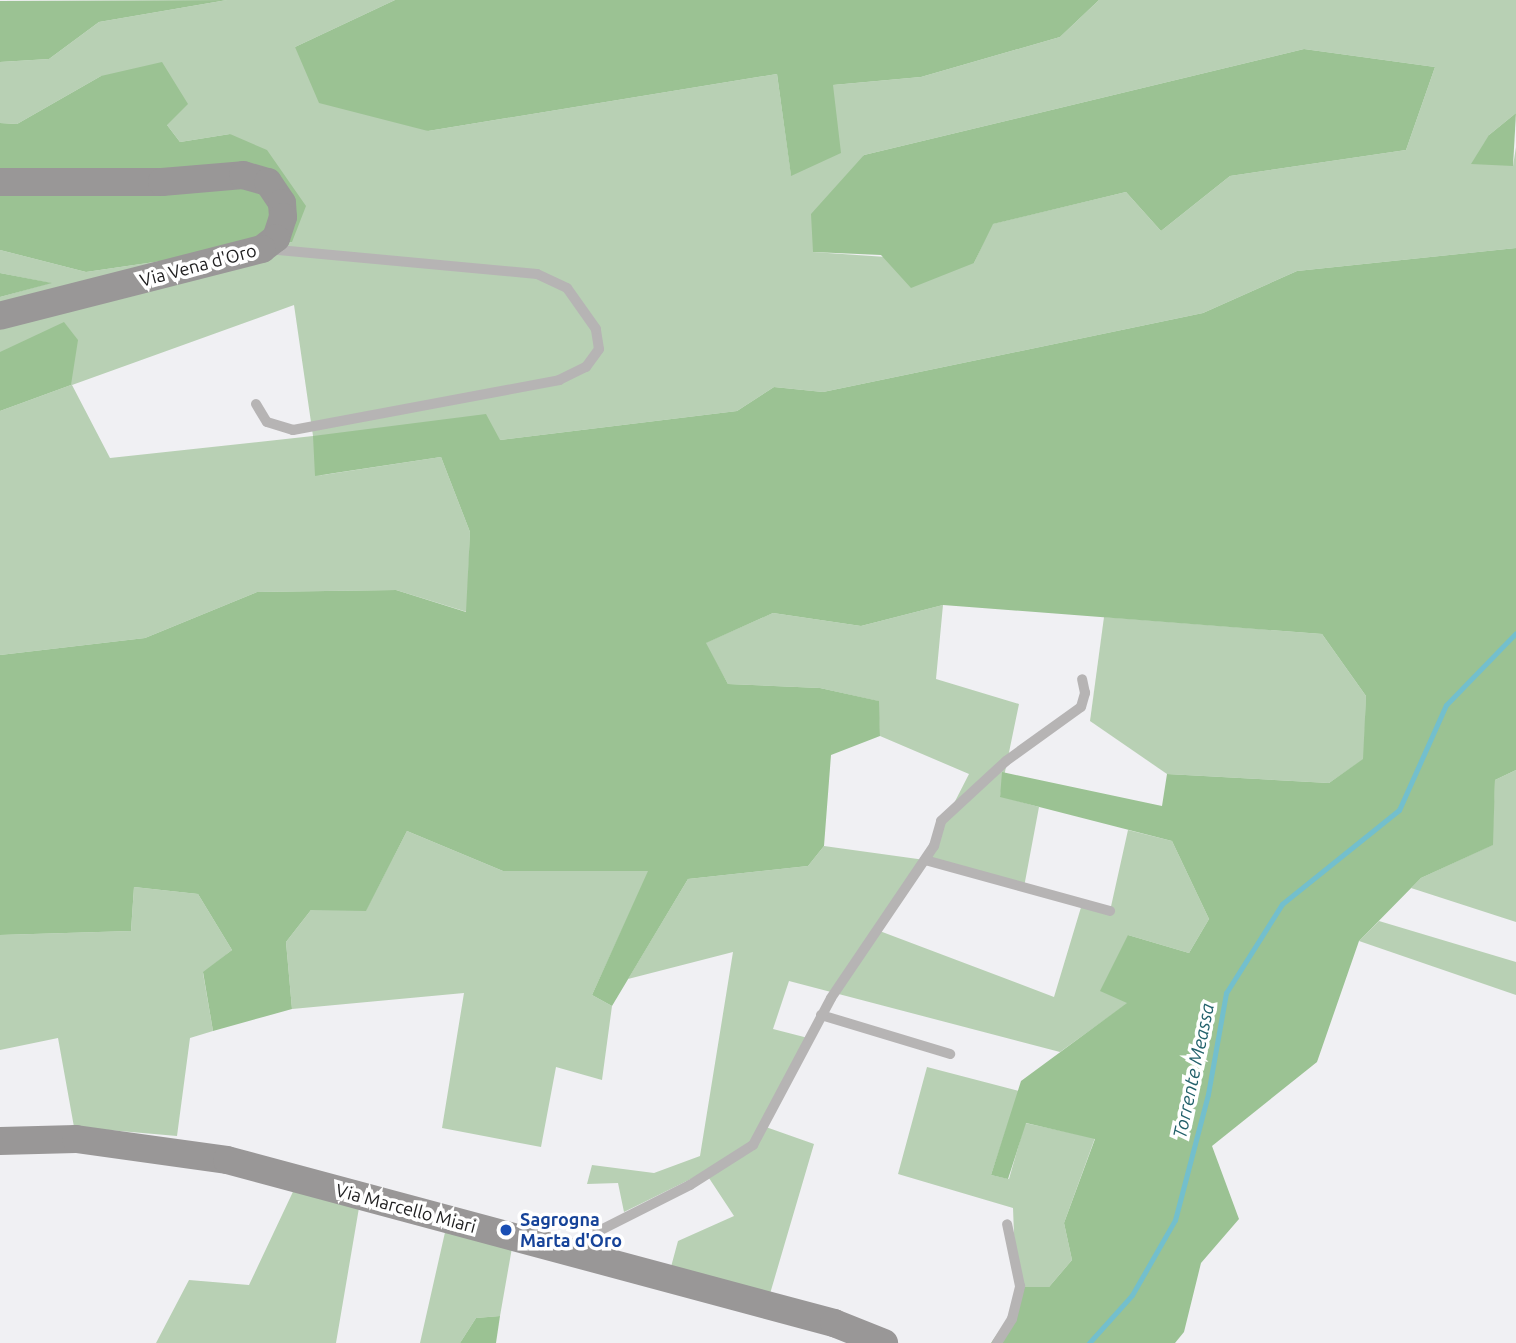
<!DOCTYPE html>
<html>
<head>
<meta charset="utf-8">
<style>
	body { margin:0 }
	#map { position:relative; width:1516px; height:1343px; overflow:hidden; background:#f0f0f3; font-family:Ubuntu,sans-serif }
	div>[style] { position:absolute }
	.green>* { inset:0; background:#b8d0b4 }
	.forest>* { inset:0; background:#9bc293 }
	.stream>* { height:5px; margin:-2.5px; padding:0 2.5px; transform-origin:2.5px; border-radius:2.5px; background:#73bfcd }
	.lane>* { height:10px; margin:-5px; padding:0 5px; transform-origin:5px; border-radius:5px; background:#b6b4b4 }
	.secondary>* { height:28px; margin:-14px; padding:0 14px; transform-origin:14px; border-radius:14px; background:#999797 }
	.dots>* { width:19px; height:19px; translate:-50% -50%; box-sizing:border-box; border:4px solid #fff; border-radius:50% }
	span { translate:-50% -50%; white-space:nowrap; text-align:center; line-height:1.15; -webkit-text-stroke:7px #fff; paint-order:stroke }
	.street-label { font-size:18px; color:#202021 }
	.transit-label { font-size:18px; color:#164399; font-weight:700 }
	.left { translate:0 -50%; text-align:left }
	.water-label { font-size:19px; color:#22616b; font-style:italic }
</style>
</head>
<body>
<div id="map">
	<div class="green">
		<div style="clip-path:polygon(evenodd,227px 0,395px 0,295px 47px,428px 131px,777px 74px,791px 175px,833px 85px,921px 77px,1060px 37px,1099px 0,1516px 0,1516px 113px,1489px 135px,1513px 166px,1516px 147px,1516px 248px,1297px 271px,1203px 313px,823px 392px,774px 387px,737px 411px,500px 440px,316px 476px,441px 457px,470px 532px,467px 612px,396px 590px,257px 592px,145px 638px,0 655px,0 411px,71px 385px,0 352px,0 297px,50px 283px,0 273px,0 250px,86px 272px,292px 242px,230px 134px,180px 142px,167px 125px,101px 76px,17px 124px,0 123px,0 62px,49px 59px,99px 22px,227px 0,1304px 49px,1435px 67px,1406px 150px,1230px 176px,1161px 231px,1126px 192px,992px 224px,974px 263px,813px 252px,864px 155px,1304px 49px,227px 0,294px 305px,313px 436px,110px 458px,72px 385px,294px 305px)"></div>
		<div style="clip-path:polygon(943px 605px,936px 679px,1019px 704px,1000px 796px,1039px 807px,1024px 887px,925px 860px,877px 930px,1054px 997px,1082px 904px,1110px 911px,1128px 830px,1172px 841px,1209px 919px,1189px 953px,1128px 935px,1128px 1003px,1060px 1052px,789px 981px,773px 1029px,808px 1038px,763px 1126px,814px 1144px,767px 1304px,668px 1278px,678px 1241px,734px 1216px,705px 1172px,624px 1212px,618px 1183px,587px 1184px,592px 1165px,654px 1173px,700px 1156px,733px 952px,628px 979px,688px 879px,808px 866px,824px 846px,925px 860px,969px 774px,880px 736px,878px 701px,820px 688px,728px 684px,705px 643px,773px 613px,861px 626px)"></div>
		<div style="clip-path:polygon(1104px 617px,1322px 634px,1366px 696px,1364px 759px,1329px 783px,1167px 774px,1090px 721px)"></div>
		<div style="clip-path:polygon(1516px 770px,1516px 922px,1411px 888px,1421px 878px,1492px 845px,1495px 780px)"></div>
		<div style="clip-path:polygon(407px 831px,503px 871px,649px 871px,592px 995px,612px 1006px,602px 1080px,556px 1067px,541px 1147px,442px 1128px,464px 993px,292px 1009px,286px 942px,311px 910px,366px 910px)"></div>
		<div style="clip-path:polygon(134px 887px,198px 894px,232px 950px,203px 973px,213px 1031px,190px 1038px,177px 1136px,74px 1127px,58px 1038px,0 1050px,0 935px,131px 931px)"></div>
		<div style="clip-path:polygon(1379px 921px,1516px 962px,1516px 995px,1359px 941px)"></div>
		<div style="clip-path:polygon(927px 1067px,1019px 1091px,991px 1175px,1009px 1179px,1025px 1123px,1095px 1138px,1064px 1223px,1072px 1260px,1049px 1287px,1016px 1287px,1013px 1208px,898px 1174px)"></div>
		<div style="clip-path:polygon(299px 1179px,361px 1196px,336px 1343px,156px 1343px,189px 1280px,249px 1285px)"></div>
		<div style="clip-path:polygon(448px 1219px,513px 1242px,500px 1316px,476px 1318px,460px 1343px,420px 1343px)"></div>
	</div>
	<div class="forest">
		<div style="clip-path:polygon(227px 0,99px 22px,49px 59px,0 62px,0 1px)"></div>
		<div style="clip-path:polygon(395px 0,1099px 0,1060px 37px,921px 77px,833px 85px,841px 153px,791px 176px,777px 74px,428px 131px,319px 103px,295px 47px)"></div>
		<div style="clip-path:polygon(1304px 49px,1435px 67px,1406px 150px,1230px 176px,1161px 231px,1126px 192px,993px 224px,974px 263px,911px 288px,881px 255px,813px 252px,811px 214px,864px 155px)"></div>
		<div style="clip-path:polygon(162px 62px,188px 104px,167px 125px,180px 142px,230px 134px,267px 150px,306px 206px,292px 242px,86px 272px,0 250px,0 123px,17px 124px,101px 76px)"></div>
		<div style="clip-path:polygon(1516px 113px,1513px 166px,1471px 164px,1489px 135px)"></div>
		<div style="clip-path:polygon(1516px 248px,1516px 770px,1495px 780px,1493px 845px,1421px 878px,1359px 941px,1317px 1062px,1212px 1146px,1239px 1219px,1201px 1263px,1184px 1332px,1175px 1343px,991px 1343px,1009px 1317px,1016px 1287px,1049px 1287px,1072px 1260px,1064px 1223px,1095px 1139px,1026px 1123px,1008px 1179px,991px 1175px,1021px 1081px,1127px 1003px,1100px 991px,1128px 935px,1189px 953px,1209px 919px,1172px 841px,1000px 797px,1002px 772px,1162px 806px,1167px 774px,1329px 783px,1363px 759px,1366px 696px,1322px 634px,943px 605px,861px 626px,773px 613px,706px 643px,728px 684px,820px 688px,879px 701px,880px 736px,831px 755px,824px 846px,808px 866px,688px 879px,612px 1006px,592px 995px,648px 871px,503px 871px,407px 831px,366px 911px,311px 910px,286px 942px,292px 1009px,213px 1031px,203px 972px,232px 950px,198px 894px,134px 887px,131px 931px,0 935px,0 655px,145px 638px,257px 592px,396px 590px,466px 612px,470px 532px,441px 457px,315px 476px,313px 436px,486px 414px,500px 440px,737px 411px,774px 387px,823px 392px,1203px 313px,1297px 271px)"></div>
		<div style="clip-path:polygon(0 273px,52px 283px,0 297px)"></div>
		<div style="clip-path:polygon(64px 322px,78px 340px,71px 385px,0 411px,0 352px)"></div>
		<div style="clip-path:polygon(500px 1316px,496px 1343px,460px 1343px,476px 1318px)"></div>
	</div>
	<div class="stream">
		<div style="left:1089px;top:1343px;width:64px;rotate:-48.1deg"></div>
		<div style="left:1132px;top:1295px;width:86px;rotate:-60.2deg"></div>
		<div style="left:1175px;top:1220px;width:130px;rotate:-75.3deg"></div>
		<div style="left:1208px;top:1094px;width:103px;rotate:-79.9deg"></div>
		<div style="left:1226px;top:993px;width:105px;rotate:-57.8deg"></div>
		<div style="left:1282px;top:904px;width:150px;rotate:-38.8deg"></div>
		<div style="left:1399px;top:810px;width:115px;rotate:-65.9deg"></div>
		<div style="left:1446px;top:705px;width:100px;rotate:-45.8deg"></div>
	</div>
	<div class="lane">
		<div style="left:256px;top:404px;width:21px;rotate:59deg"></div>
		<div style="left:267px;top:422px;width:27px;rotate:17deg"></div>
		<div style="left:293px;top:430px;width:271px;rotate:-10.6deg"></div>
		<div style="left:559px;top:380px;width:30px;rotate:-26deg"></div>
		<div style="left:586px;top:367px;width:22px;rotate:-54deg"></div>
		<div style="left:599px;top:349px;width:20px;rotate:-99deg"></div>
		<div style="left:596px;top:329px;width:50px;rotate:-125.3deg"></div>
		<div style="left:567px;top:288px;width:33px;rotate:-155deg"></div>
		<div style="left:537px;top:274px;width:268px;rotate:-174.7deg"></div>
		<div style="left:925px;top:860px;width:192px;rotate:15.4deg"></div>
		<div style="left:821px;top:1015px;width:135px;rotate:16.8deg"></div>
		<div style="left:573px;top:1244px;width:131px;rotate:-26.8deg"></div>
		<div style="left:690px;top:1185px;width:75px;rotate:-32.4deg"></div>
		<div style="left:753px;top:1145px;width:166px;rotate:-62deg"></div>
		<div style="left:831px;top:998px;width:184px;rotate:-55.9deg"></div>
		<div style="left:934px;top:846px;width:26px;rotate:-74deg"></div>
		<div style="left:941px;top:821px;width:88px;rotate:-42.7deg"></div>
		<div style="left:1006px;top:761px;width:92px;rotate:-35.8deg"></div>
		<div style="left:1081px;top:707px;width:15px;rotate:-74deg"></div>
		<div style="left:1085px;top:693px;width:14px;rotate:-102deg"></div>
		<div style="left:997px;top:1343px;width:28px;rotate:-58deg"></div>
		<div style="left:1012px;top:1319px;width:34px;rotate:-76deg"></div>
		<div style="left:1020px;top:1286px;width:63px;rotate:-101.8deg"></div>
	</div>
	<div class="secondary">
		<div style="left:0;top:182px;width:162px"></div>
		<div style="left:162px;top:182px;width:81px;rotate:-4.9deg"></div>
		<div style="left:243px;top:175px;width:26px;rotate:16deg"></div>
		<div style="left:268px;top:182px;width:25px;rotate:56deg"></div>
		<div style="left:282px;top:203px;width:14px;rotate:86deg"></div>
		<div style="left:283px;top:217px;width:22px;rotate:108deg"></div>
		<div style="left:276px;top:238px;width:18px;rotate:142deg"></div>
		<div style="left:262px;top:249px;width:270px;rotate:165.7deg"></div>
		<div style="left:0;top:1141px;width:76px;rotate:-1.5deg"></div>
		<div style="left:76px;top:1139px;width:152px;rotate:7.9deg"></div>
		<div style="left:227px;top:1160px;width:629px;rotate:15.03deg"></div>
		<div style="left:834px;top:1323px;width:54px;rotate:21.8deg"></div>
	</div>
	<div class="dots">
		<div style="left:506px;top:1230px;background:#1a4fb4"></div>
	</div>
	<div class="street-label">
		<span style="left:198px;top:265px;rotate:-15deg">Via Vena d'Oro</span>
		<span style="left:406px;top:1208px;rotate:15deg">Via Marcello Miari</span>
	</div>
	<div class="transit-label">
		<span class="left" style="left:520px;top:1230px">Sagrogna<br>Marta d'Oro</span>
	</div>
	<div class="water-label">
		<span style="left:1194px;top:1071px;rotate:-78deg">Torrente Meassa</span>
	</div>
</div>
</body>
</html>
